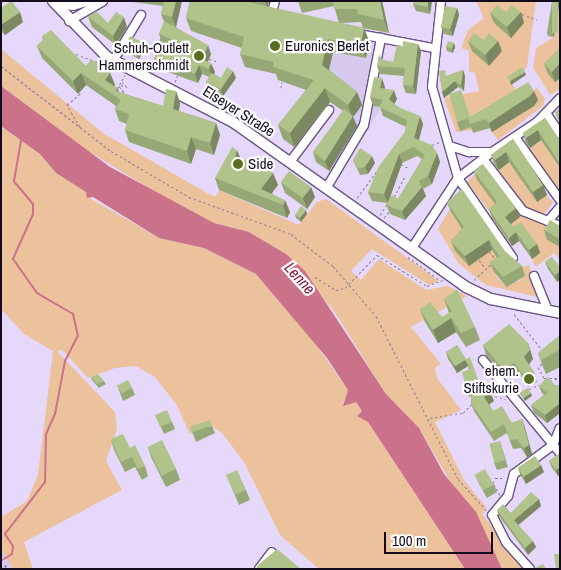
<!DOCTYPE html>
<html>
<head>
<meta charset="utf-8">
<style>
	body { margin:0 }
	#map { position:relative; width:561px; height:570px; overflow:hidden; background:#e5d8fa; font-family:"Archivo Narrow",sans-serif }
	div>[style] { position:absolute }
	.built>* { inset:0; background:#d7c8ed }
	.green>* { inset:0; background:#ecc29c }
	.water>* { inset:0; background:#ca728a }
	.stream>* { height:2px; margin:-1px; padding:0 1px; transform-origin:1px; border-radius:1px; background:#ca728a }
	.path>* { height:1px; margin-top:-0.5px; transform-origin:0; background:repeating-linear-gradient(90deg,#8a7f9b 0 2.5px,transparent 0 5px) }
	.roads { filter:drop-shadow(1px 0 #685483) drop-shadow(-1px 0 #685483) drop-shadow(0 1px #685483) drop-shadow(0 -1px #685483) }
	.minor>* { height:8px; margin:-4px; padding:0 4px; transform-origin:4px; border-radius:4px; background:#fff }
	.major>* { height:10px; margin:-5px; padding:0 5px; transform-origin:5px; border-radius:5px; background:#fff }
	.rail>* { height:2px; margin-top:-1px; transform-origin:0; background:repeating-linear-gradient(90deg,#867b96 0 2.5px,transparent 0 7.5px) }
	.wall>* { inset:0; background:#97a877 }
	.shaded-wall>* { inset:0; background:#7b8861 }
	.building>* { inset:0; background:#b0c38a; transform-origin:0 0 }
	.dots>* { width:14px; height:14px; translate:-50% -50%; box-sizing:border-box; border:2px solid #fff; border-radius:50% }
	span { translate:-50% -50%; white-space:nowrap; text-align:center; line-height:1.15; -webkit-text-stroke:4.5px #fff; paint-order:stroke }
	.poi-label { font-size:15px; color:#130b1e }
	.left { translate:0 -50%; text-align:left }
	.right { translate:-100% -50%; text-align:right }
	.street-label { font-size:15px; color:#130b1e }
	.water-label { font-size:16px; color:#851a43; font-style:italic }
	.frame { position:absolute; inset:0; border:2px solid #130b1e; pointer-events:none }
	.scale { position:absolute; left:384px; top:532px; width:109px; height:22px; box-sizing:border-box; border:2px solid #130b1e; border-top:0; padding-left:6px; font-size:15px; line-height:18px; white-space:nowrap; color:#130b1e; -webkit-text-stroke:4px #fff; paint-order:stroke }
</style>
</head>
<body>
<div id="map">
	<div class="built">
		<div style="clip-path:polygon(325px 32px,386px 44px,377px 95px,388px 97px,338px 177px,316px 162px,350px 116px,312px 89px)"></div>
		<div style="clip-path:polygon(1px 550px,13px 569px,1px 569px)"></div>
	</div>
	<div class="green">
		<div style="clip-path:polygon(476px 1px,536px 1px,527px 67px,512px 84px,522px 98px,537px 88px,545px 99px,543px 106px,498px 140px,489px 128px,456px 132px,444px 98px,479px 91px,475px 73px,469px 71px,469px 51px,461px 48px,468px 30px,484px 18px)"></div>
		<div style="clip-path:polygon(560px 1px,560px 89px,550px 95px,533px 67px,536px 48px,554px 37px)"></div>
		<div style="clip-path:polygon(1px 49px,103px 133px,207px 193px,215px 197px,219px 190px,299px 225px,317px 202px,326px 199px,439px 281px,429px 285px,372px 249px,351px 271px,361px 280px,379px 259px,426px 290px,448px 286px,467px 296px,411px 327px,441px 364px,435px 368px,437px 378px,461px 410px,435px 422px,464px 480px,486px 507px,483px 515px,524px 569px,502px 569px,499px 565px,419px 428px,386px 394px,334px 311px,286px 254px,249px 232px,214px 223px,168px 200px,74px 142px,1px 86px)"></div>
		<div style="clip-path:polygon(1px 126px,40px 154px,56px 173px,86px 192px,88px 197px,159px 238px,204px 248px,256px 274px,314px 342px,348px 390px,343px 405px,356px 402px,362px 411px,357px 415px,368px 422px,465px 569px,319px 569px,280px 535px,244px 462px,222px 433px,209px 424px,190px 434px,176px 404px,155px 377px,136px 366px,115px 368px,88px 378px,62px 350px,57px 351px,115px 412px,117px 429px,106px 461px,122px 490px,24px 542px,33px 569px,13px 569px,1px 550px,1px 517px,27px 501px,38px 475px,53px 351px,24px 334px,1px 309px)"></div>
		<div style="clip-path:polygon(538px 135px,560px 168px,560px 194px,526px 150px,537px 143px)"></div>
		<div style="clip-path:polygon(508px 160px,553px 202px,543px 216px,526px 209px,496px 173px)"></div>
		<div style="clip-path:polygon(485px 164px,515px 204px,560px 229px,560px 260px,554px 253px,536px 267px,532px 259px,540px 253px,493px 216px,467px 182px)"></div>
		<div style="clip-path:polygon(459px 194px,456px 221px,469px 222px,496px 255px,501px 251px,494px 272px,499px 280px,518px 282px,525px 276px,519px 268px,529px 265px,542px 298px,486px 285px,459px 264px,438px 229px)"></div>
	</div>
	<div class="water">
		<div style="clip-path:polygon(1px 86px,110px 167px,214px 223px,249px 232px,286px 254px,305px 271px,386px 394px,419px 428px,444px 474px,476px 512px,502px 569px,465px 569px,368px 422px,357px 416px,362px 411px,356px 402px,343px 406px,348px 390px,327px 358px,256px 274px,204px 248px,159px 238px,93px 197px,87px 198px,86px 192px,56px 173px,40px 154px,1px 126px)"></div>
	</div>
	<div class="stream">
		<div style="left:4px;top:559px;width:9px;rotate:-32deg"></div>
		<div style="left:12px;top:554px;width:8px;rotate:-83deg"></div>
		<div style="left:13px;top:546px;width:14px;rotate:-124deg"></div>
		<div style="left:5px;top:534px;width:66px;rotate:-52.4deg"></div>
		<div style="left:45px;top:482px;width:48px;rotate:-88.8deg"></div>
		<div style="left:46px;top:434px;width:22px;rotate:-66deg"></div>
		<div style="left:55px;top:414px;width:54px;rotate:-79.3deg"></div>
		<div style="left:65px;top:361px;width:28px;rotate:-63deg"></div>
		<div style="left:78px;top:336px;width:23px;rotate:-103deg"></div>
		<div style="left:73px;top:314px;width:42px;rotate:-149.7deg"></div>
		<div style="left:37px;top:293px;width:42px;rotate:-125.2deg"></div>
		<div style="left:13px;top:259px;width:49px;rotate:-66deg"></div>
		<div style="left:33px;top:214px;width:10px;rotate:-90deg"></div>
		<div style="left:33px;top:204px;width:30px;rotate:-130deg"></div>
		<div style="left:14px;top:181px;width:41px;rotate:-80.1deg"></div>
	</div>
	<div class="path">
		<div style="left:522px;top:14px;width:16px;rotate:22deg"></div>
		<div style="left:158px;top:51px;width:14px;rotate:-78deg"></div>
		<div style="left:76px;top:54px;width:26px;rotate:21deg"></div>
		<div style="left:209px;top:59px;width:9px;rotate:18deg"></div>
		<div style="left:1px;top:66px;width:139px;rotate:37.7deg"></div>
		<div style="left:111px;top:151px;width:91px;rotate:30.5deg"></div>
		<div style="left:189px;top:197px;width:109px;rotate:19.9deg"></div>
		<div style="left:291px;top:234px;width:53px;rotate:37.3deg"></div>
		<div style="left:333px;top:266px;width:66px;rotate:49.3deg"></div>
		<div style="left:376px;top:316px;width:182px;rotate:63.3deg"></div>
		<div style="left:458px;top:479px;width:42px;rotate:47.9deg"></div>
		<div style="left:175px;top:82px;width:9px;rotate:-69deg"></div>
		<div style="left:121px;top:85px;width:6px;rotate:18deg"></div>
		<div style="left:127px;top:87px;width:7px;rotate:-135deg"></div>
		<div style="left:281px;top:88px;width:6px;rotate:-81deg"></div>
		<div style="left:117px;top:89px;width:16px;rotate:-60deg"></div>
		<div style="left:117px;top:89px;width:8px;rotate:23deg"></div>
		<div style="left:124px;top:92px;width:8px;rotate:-130deg"></div>
		<div style="left:80px;top:127px;width:26px;rotate:-121deg"></div>
		<div style="left:67px;top:105px;width:18px;rotate:-41deg"></div>
		<div style="left:432px;top:145px;width:9px;rotate:-21deg"></div>
		<div style="left:401px;top:164px;width:10px;rotate:29deg"></div>
		<div style="left:394px;top:197px;width:24px;rotate:-62deg"></div>
		<div style="left:357px;top:198px;width:51px;rotate:-53.8deg"></div>
		<div style="left:380px;top:215px;width:13px;rotate:-58deg"></div>
		<div style="left:384px;top:218px;width:9px;rotate:-54deg"></div>
		<div style="left:489px;top:251px;width:11px;rotate:52deg"></div>
		<div style="left:408px;top:257px;width:41px;rotate:36deg"></div>
		<div style="left:479px;top:260px;width:10px;rotate:53deg"></div>
		<div style="left:315px;top:277px;width:25px;rotate:32deg"></div>
		<div style="left:336px;top:290px;width:9px;rotate:-13deg"></div>
		<div style="left:345px;top:288px;width:46px;rotate:-45.9deg"></div>
		<div style="left:377px;top:255px;width:59px;rotate:31.8deg"></div>
		<div style="left:427px;top:286px;width:17px;rotate:-21deg"></div>
		<div style="left:474px;top:280px;width:23px;rotate:-43deg"></div>
		<div style="left:514px;top:314px;width:46px;rotate:52.1deg"></div>
		<div style="left:542px;top:364px;width:5px;rotate:143deg"></div>
		<div style="left:538px;top:367px;width:13px;rotate:61deg"></div>
		<div style="left:544px;top:378px;width:13px"></div>
		<div style="left:550px;top:381px;width:9px;rotate:-18deg"></div>
		<div style="left:529px;top:389px;width:11px;rotate:-22deg"></div>
		<div style="left:490px;top:395px;width:16px;rotate:14deg"></div>
		<div style="left:430px;top:418px;width:33px;rotate:-9deg"></div>
		<div style="left:463px;top:413px;width:13px;rotate:-45deg"></div>
		<div style="left:500px;top:495px;width:14px;rotate:-120deg"></div>
		<div style="left:493px;top:483px;width:5px;rotate:-68deg"></div>
		<div style="left:495px;top:478px;width:9px"></div>
	</div>
	<div class="roads">
		<div class="minor">
			<div style="left:57px;top:4px;width:16px;rotate:7deg"></div>
			<div style="left:73px;top:6px;width:19px;rotate:-16deg"></div>
			<div style="left:271px;top:16px;width:16px;rotate:-75deg"></div>
			<div style="left:69px;top:21px;width:39px;rotate:-30deg"></div>
			<div style="left:359px;top:34px;width:75px;rotate:10.7deg"></div>
			<div style="left:113px;top:61px;width:54px;rotate:-58.7deg"></div>
			<div style="left:546px;top:113px;width:25px;rotate:56deg"></div>
			<div style="left:515px;top:137px;width:77px;rotate:54.5deg"></div>
			<div style="left:450px;top:146px;width:20px;rotate:18deg"></div>
			<div style="left:469px;top:152px;width:23px"></div>
			<div style="left:492px;top:152px;width:54px;rotate:-33.7deg"></div>
			<div style="left:537px;top:122px;width:33px;rotate:-46deg"></div>
			<div style="left:492px;top:152px;width:43px;rotate:142.6deg"></div>
			<div style="left:458px;top:178px;width:97px;rotate:55.5deg"></div>
			<div style="left:483px;top:159px;width:66px;rotate:52.4deg"></div>
			<div style="left:523px;top:211px;width:40px;rotate:22deg"></div>
			<div style="left:290px;top:162px;width:65px;rotate:-53.1deg"></div>
			<div style="left:327px;top:187px;width:72px;rotate:-59.2deg"></div>
			<div style="left:364px;top:125px;width:89px;rotate:-78.9deg"></div>
			<div style="left:548px;top:221px;width:18px;rotate:-49deg"></div>
			<div style="left:412px;top:248px;width:84px;rotate:-56.7deg"></div>
			<div style="left:458px;top:178px;width:95px;rotate:-105.9deg"></div>
			<div style="left:432px;top:87px;width:86px;rotate:-84deg"></div>
			<div style="left:534px;top:276px;width:37px;rotate:68deg"></div>
			<div style="left:483px;top:360px;width:121px;rotate:50.4deg"></div>
			<div style="left:259px;top:569px;width:21px;rotate:-53deg"></div>
			<div style="left:530px;top:569px;width:36px;rotate:-132deg"></div>
			<div style="left:506px;top:542px;width:30px;rotate:-117deg"></div>
			<div style="left:492px;top:515px;width:25px;rotate:-50deg"></div>
			<div style="left:508px;top:496px;width:23px;rotate:-75deg"></div>
			<div style="left:514px;top:474px;width:49px;rotate:-36.6deg"></div>
			<div style="left:553px;top:445px;width:18px;rotate:-68deg"></div>
		</div>
		<div class="major">
			<div style="left:53px;top:1px;width:78px;rotate:46deg"></div>
			<div style="left:107px;top:57px;width:142px;rotate:27.3deg"></div>
			<div style="left:233px;top:122px;width:286px;rotate:35.3deg"></div>
			<div style="left:466px;top:287px;width:28px;rotate:26deg"></div>
			<div style="left:491px;top:299px;width:70px;rotate:11.5deg"></div>
		</div>
	</div>
	<div class="rail">
		<div style="left:1px;top:559px;width:12px;rotate:59deg"></div>
	</div>
	<div class="wall">
		<div style="clip-path:polygon(132px 1px,182px 1px,176px 27px,211px 54px,208px 62px,215px 72px,214px 74px,221px 78px,236px 78px,223px 96px,209px 89px,206px 82px,209px 77px,202px 74px,198px 83px,157px 68px,154px 59px,182px 56px,183px 52px,162px 43px,159px 34px,164px 22px,161px 14px,163px 6px,133px 2px)"></div>
		<div style="clip-path:polygon(190px 1px,269px 1px,268px 7px,339px 23px,334px 6px,302px 13px,298px 1px,382px 1px,389px 33px,363px 28px,361px 22px,340px 23px,364px 28px,369px 41px,366px 58px,333px 52px,329px 70px,357px 92px,362px 105px,353px 117px,357px 126px,329px 171px,316px 162px,313px 152px,343px 111px,330px 102px,294px 147px,283px 139px,278px 125px,306px 90px,278px 80px,276px 74px,245px 67px,240px 54px,242px 48px,191px 31px,186px 18px)"></div>
		<div style="clip-path:polygon(432px 1px,430px 14px,416px 11px,413px 4px)"></div>
		<div style="clip-path:polygon(552px 1px,554px 37px,548px 36px,547px 33px)"></div>
		<div style="clip-path:polygon(1px 8px,23px 22px,5px 35px,1px 31px)"></div>
		<div style="clip-path:polygon(457px 8px,459px 15px,453px 36px,444px 34px,441px 27px)"></div>
		<div style="clip-path:polygon(506px 12px,521px 12px,524px 23px,511px 38px,494px 23px,490px 13px)"></div>
		<div style="clip-path:polygon(88px 17px,108px 23px,127px 27px,116px 45px,92px 27px)"></div>
		<div style="clip-path:polygon(42px 36px,86px 66px,110px 73px,115px 85px,114px 86px,117px 88px,119px 92px,163px 106px,176px 91px,180px 103px,179px 111px,216px 123px,220px 135px,214px 155px,196px 149px,191px 164px,129px 142px,125px 130px,127px 124px,119px 121px,115px 109px,116px 106px,86px 85px,78px 94px,42px 58px,37px 46px,43px 40px)"></div>
		<div style="clip-path:polygon(484px 40px,502px 51px,489px 66px,472px 51px,468px 41px)"></div>
		<div style="clip-path:polygon(142px 42px,145px 49px,139px 59px,127px 53px,125px 46px)"></div>
		<div style="clip-path:polygon(454px 43px,455px 47px,453px 53px,447px 51px,446px 47px)"></div>
		<div style="clip-path:polygon(418px 44px,421px 51px,416px 94px,406px 93px,403px 85px,404px 76px,380px 74px,377px 66px,382px 60px,393px 62px,403px 46px)"></div>
		<div style="clip-path:polygon(560px 48px,560px 78px,555px 82px,548px 74px,544px 64px)"></div>
		<div style="clip-path:polygon(463px 70px,465px 76px,464px 91px,458px 87px,444px 98px,442px 92px,447px 76px)"></div>
		<div style="clip-path:polygon(evenodd,385px 87px,385px 89px,397px 99px,394px 104px,423px 124px,419px 140px,437px 153px,440px 162px,432px 184px,423px 189px,426px 196px,405px 220px,390px 214px,386px 205px,387px 203px,372px 201px,368px 192px,405px 132px,406px 127px,383px 116px,380px 107px,373px 106px,370px 97px,385px 87px,417px 156px,422px 159px,398px 199px,388px 203px,402px 163px,417px 156px)"></div>
		<div style="clip-path:polygon(538px 100px,534px 106px,492px 132px,490px 128px,473px 133px,471px 127px,460px 131px,457px 122px,470px 117px)"></div>
		<div style="clip-path:polygon(560px 109px,560px 123px,555px 112px)"></div>
		<div style="clip-path:polygon(545px 118px,560px 141px,560px 168px,541px 140px,530px 148px,526px 143px,523px 133px)"></div>
		<div style="clip-path:polygon(513px 139px,543px 185px,547px 195px,537px 202px,509px 162px,499px 170px,495px 166px,491px 155px)"></div>
		<div style="clip-path:polygon(240px 158px,273px 173px,278px 185px,272px 193px,290px 212px,287px 218px,219px 190px,215px 178px)"></div>
		<div style="clip-path:polygon(353px 160px,375px 163px,368px 174px,360px 175px)"></div>
		<div style="clip-path:polygon(474px 171px,520px 217px,511px 224px,513px 227px,537px 244px,540px 253px,532px 259px,519px 241px,512px 246px,492px 218px,489px 209px,495px 204px,477px 180px)"></div>
		<div style="clip-path:polygon(281px 182px,315px 197px,307px 209px,285px 193px)"></div>
		<div style="clip-path:polygon(447px 202px,522px 266px,525px 276px,507px 287px,494px 272px,490px 262px,497px 258px,492px 250px,469px 266px,455px 251px,451px 241px,462px 229px,451px 212px)"></div>
		<div style="clip-path:polygon(307px 214px,301px 222px,296px 218px,295px 215px)"></div>
		<div style="clip-path:polygon(560px 226px,560px 247px,547px 240px,544px 230px)"></div>
		<div style="clip-path:polygon(552px 257px,557px 282px,548px 269px,545px 262px)"></div>
		<div style="clip-path:polygon(444px 299px,475px 327px,480px 340px,466px 347px,456px 332px,438px 343px,425px 322px,420px 309px,442px 317px,449px 313px)"></div>
		<div style="clip-path:polygon(560px 335px,560px 367px,546px 374px,543px 367px,538px 353px)"></div>
		<div style="clip-path:polygon(528px 343px,533px 359px,529px 365px,534px 372px,537px 382px,528px 387px,519px 372px,505px 377px,486px 355px,483px 345px)"></div>
		<div style="clip-path:polygon(457px 345px,480px 385px,490px 392px,494px 401px,489px 404px,493px 411px,512px 423px,522px 419px,525px 428px,532px 454px,527px 457px,521px 448px,513px 449px,507px 433px,494px 441px,474px 411px,471px 403px,471px 396px,469px 397px,466px 388px,469px 370px,468px 366px,457px 373px,448px 359px,446px 352px)"></div>
		<div style="clip-path:polygon(91px 377px,104px 381px,106px 384px,99px 388px,92px 380px)"></div>
		<div style="clip-path:polygon(117px 385px,132px 388px,135px 395px,123px 401px)"></div>
		<div style="clip-path:polygon(555px 385px,560px 385px,560px 413px,547px 423px,534px 413px,531px 405px,544px 395px,542px 393px,539px 386px)"></div>
		<div style="clip-path:polygon(156px 416px,172px 422px,175px 429px,164px 434px)"></div>
		<div style="clip-path:polygon(212px 426px,215px 433px,196px 442px,191px 429px)"></div>
		<div style="clip-path:polygon(111px 439px,130px 448px,145px 466px,148px 476px,142px 480px,135px 467px,125px 472px,114px 450px)"></div>
		<div style="clip-path:polygon(500px 441px,508px 467px,497px 470px,494px 463px)"></div>
		<div style="clip-path:polygon(148px 447px,176px 469px,180px 480px,166px 487px,151px 457px)"></div>
		<div style="clip-path:polygon(560px 453px,558px 476px,552px 468px,549px 461px)"></div>
		<div style="clip-path:polygon(518px 469px,544px 472px,526px 484px,521px 476px)"></div>
		<div style="clip-path:polygon(226px 474px,246px 490px,250px 500px,239px 505px)"></div>
		<div style="clip-path:polygon(475px 475px,494px 485px,497px 492px,487px 498px,478px 482px)"></div>
		<div style="clip-path:polygon(541px 506px,518px 525px,536px 547px,528px 555px,499px 516px,497px 510px,511px 513px)"></div>
	</div>
	<div class="shaded-wall">
		<div style="clip-path:polygon(176px 1px,182px 1px,176px 27px,172px 17px)"></div>
		<div style="clip-path:polygon(265px 1px,269px 1px,267px 8px)"></div>
		<div style="clip-path:polygon(380px 1px,382px 1px,389px 33px,384px 20px)"></div>
		<div style="clip-path:polygon(428px 1px,432px 1px,430px 14px,428px 7px)"></div>
		<div style="clip-path:polygon(558px 1px,560px 1px,554px 37px,553px 34px)"></div>
		<div style="clip-path:polygon(457px 8px,459px 15px,453px 36px,450px 29px)"></div>
		<div style="clip-path:polygon(20px 12px,23px 22px,5px 35px,1px 25px)"></div>
		<div style="clip-path:polygon(521px 12px,524px 23px,511px 38px,507px 27px)"></div>
		<div style="clip-path:polygon(124px 17px,127px 27px,116px 45px,113px 36px)"></div>
		<div style="clip-path:polygon(364px 28px,369px 41px,366px 58px,361px 45px)"></div>
		<div style="clip-path:polygon(328px 39px,333px 52px,327px 78px,322px 65px)"></div>
		<div style="clip-path:polygon(498px 41px,502px 51px,489px 66px,485px 55px)"></div>
		<div style="clip-path:polygon(142px 42px,145px 49px,139px 59px,137px 52px)"></div>
		<div style="clip-path:polygon(454px 43px,455px 47px,453px 53px,452px 49px)"></div>
		<div style="clip-path:polygon(418px 44px,421px 51px,416px 94px,413px 86px)"></div>
		<div style="clip-path:polygon(208px 45px,211px 54px,205px 68px,202px 59px)"></div>
		<div style="clip-path:polygon(211px 63px,215px 72px,212px 78px,209px 69px)"></div>
		<div style="clip-path:polygon(560px 63px,560px 78px,555px 82px,552px 72px)"></div>
		<div style="clip-path:polygon(199px 65px,202px 74px,198px 83px,195px 74px)"></div>
		<div style="clip-path:polygon(463px 70px,465px 76px,464px 91px,461px 85px)"></div>
		<div style="clip-path:polygon(233px 71px,236px 78px,223px 96px,221px 89px)"></div>
		<div style="clip-path:polygon(525px 72px,526px 75px,511px 85px,510px 81px)"></div>
		<div style="clip-path:polygon(81px 73px,86px 85px,78px 94px,73px 81px)"></div>
		<div style="clip-path:polygon(110px 73px,115px 85px,110px 93px,105px 80px)"></div>
		<div style="clip-path:polygon(382px 78px,385px 87px,383px 97px,380px 88px)"></div>
		<div style="clip-path:polygon(455px 81px,458px 87px,444px 98px,442px 92px)"></div>
		<div style="clip-path:polygon(325px 88px,330px 102px,294px 147px,290px 133px)"></div>
		<div style="clip-path:polygon(394px 90px,397px 99px,392px 108px,389px 99px)"></div>
		<div style="clip-path:polygon(176px 91px,180px 103px,177px 122px,173px 109px)"></div>
		<div style="clip-path:polygon(534px 91px,538px 100px,534px 106px,492px 132px,489px 123px)"></div>
		<div style="clip-path:polygon(357px 92px,362px 105px,353px 117px,357px 126px,329px 171px,325px 161px,352px 117px,348px 105px)"></div>
		<div style="clip-path:polygon(420px 116px,423px 124px,417px 147px,414px 138px)"></div>
		<div style="clip-path:polygon(216px 123px,220px 135px,214px 155px,210px 143px)"></div>
		<div style="clip-path:polygon(538px 130px,541px 140px,530px 148px,526px 138px)"></div>
		<div style="clip-path:polygon(191px 137px,196px 149px,191px 164px,187px 151px)"></div>
		<div style="clip-path:polygon(237px 150px,242px 162px,235px 156px)"></div>
		<div style="clip-path:polygon(506px 152px,509px 162px,499px 170px,495px 160px)"></div>
		<div style="clip-path:polygon(437px 153px,440px 162px,432px 184px,428px 176px)"></div>
		<div style="clip-path:polygon(399px 154px,402px 163px,388px 203px,384px 194px)"></div>
		<div style="clip-path:polygon(372px 156px,375px 163px,368px 174px,365px 167px)"></div>
		<div style="clip-path:polygon(273px 173px,278px 185px,267px 199px,261px 189px)"></div>
		<div style="clip-path:polygon(543px 185px,547px 195px,537px 202px,533px 192px)"></div>
		<div style="clip-path:polygon(311px 187px,315px 197px,307px 209px,303px 198px)"></div>
		<div style="clip-path:polygon(422px 187px,426px 196px,405px 220px,402px 211px)"></div>
		<div style="clip-path:polygon(285px 200px,290px 212px,287px 218px,283px 205px)"></div>
		<div style="clip-path:polygon(516px 208px,520px 217px,508px 226px,505px 217px)"></div>
		<div style="clip-path:polygon(306px 210px,307px 214px,301px 222px,300px 218px)"></div>
		<div style="clip-path:polygon(516px 232px,519px 241px,512px 246px,509px 238px)"></div>
		<div style="clip-path:polygon(489px 240px,492px 250px,469px 266px,465px 256px)"></div>
		<div style="clip-path:polygon(537px 244px,540px 253px,532px 259px,529px 250px)"></div>
		<div style="clip-path:polygon(560px 271px,560px 280px,557px 282px,555px 275px)"></div>
		<div style="clip-path:polygon(451px 318px,456px 332px,438px 343px,433px 330px)"></div>
		<div style="clip-path:polygon(528px 343px,533px 359px,527px 366px,524px 357px)"></div>
		<div style="clip-path:polygon(466px 359px,468px 366px,457px 373px,454px 366px)"></div>
		<div style="clip-path:polygon(490px 392px,494px 401px,487px 406px,484px 397px)"></div>
		<div style="clip-path:polygon(531px 393px,532px 396px,525px 401px,523px 398px)"></div>
		<div style="clip-path:polygon(560px 403px,560px 413px,547px 423px,545px 415px)"></div>
		<div style="clip-path:polygon(522px 419px,525px 428px,532px 454px,527px 457px,524px 448px)"></div>
		<div style="clip-path:polygon(541px 465px,544px 472px,526px 484px,524px 477px)"></div>
		<div style="clip-path:polygon(560px 467px,560px 475px,558px 476px,556px 470px)"></div>
		<div style="clip-path:polygon(539px 499px,541px 506px,516px 527px,514px 520px)"></div>
		<div style="clip-path:polygon(533px 541px,536px 547px,528px 555px,525px 548px)"></div>
	</div>
	<div class="building">
		<div style="clip-path:polygon(11px 1px,12px 1px,20px 12px,1px 25px,1px 8px)"></div>
		<div style="clip-path:polygon(164px 1px,176px 1px,172px 17px,161px 14px)"></div>
		<div style="clip-path:polygon(190px 1px,244px 1px,364px 28px,361px 45px,328px 39px,322px 65px,357px 92px,348px 105px,325px 88px,290px 133px,278px 125px,314px 80px,273px 67px,274px 62px,240px 54px,244px 37px,186px 18px)"></div>
		<div style="clip-path:polygon(333px 1px,380px 1px,384px 20px,358px 14px,357px 9px,334px 9px)"></div>
		<div style="clip-path:polygon(414px 1px,428px 1px,428px 7px,413px 4px)"></div>
		<div style="left:552px;top:1px;width:6px;height:32px"></div>
		<div style="clip-path:polygon(497px 5px,506px 12px,512px 5px,521px 12px,507px 27px,490px 13px)"></div>
		<div style="clip-path:polygon(445px 6px,457px 8px,450px 29px,441px 27px)"></div>
		<div style="clip-path:polygon(96px 11px,108px 23px,116px 12px,124px 17px,113px 36px,88px 17px)"></div>
		<div style="clip-path:polygon(164px 21px,208px 45px,202px 59px,211px 63px,209px 69px,199px 65px,195px 74px,154px 59px,158px 47px,182px 56px,186px 45px,159px 34px)"></div>
		<div style="clip-path:polygon(51px 30px,86px 66px,91px 59px,110px 73px,105px 80px,117px 88px,115px 91px,163px 106px,166px 89px,176px 91px,173px 109px,216px 123px,210px 143px,191px 137px,187px 151px,125px 130px,129px 114px,115px 109px,121px 100px,81px 73px,73px 81px,37px 46px,44px 39px,42px 36px)"></div>
		<div style="clip-path:polygon(474px 33px,484px 40px,489px 33px,498px 41px,485px 55px,468px 41px)"></div>
		<div style="left:130px;top:36px;width:13px;height:11px;rotate:27deg"></div>
		<div style="clip-path:polygon(403px 41px,418px 44px,413px 86px,403px 85px,405px 68px,377px 66px,379px 54px,382px 60px,393px 62px,397px 45px,403px 46px)"></div>
		<div style="left:448px;top:41px;width:6px;height:6px;rotate:18deg"></div>
		<div style="clip-path:polygon(560px 48px,560px 63px,552px 72px,544px 64px)"></div>
		<div style="clip-path:polygon(227px 67px,233px 71px,221px 89px,206px 82px,211px 73px,221px 78px)"></div>
		<div style="clip-path:polygon(522px 67px,525px 72px,510px 81px,507px 77px)"></div>
		<div style="clip-path:polygon(445px 70px,446px 76px,463px 70px,461px 85px,455px 81px,442px 92px,439px 71px)"></div>
		<div style="clip-path:polygon(374px 77px,382px 78px,380px 88px,394px 90px,389px 99px,398px 107px,420px 116px,414px 138px,432px 145px,437px 153px,428px 176px,419px 181px,422px 187px,402px 211px,386px 205px,392px 195px,398px 199px,425px 155px,414px 147px,399px 154px,384px 194px,368px 192px,379px 166px,405px 132px,407px 120px,379px 107px,383px 100px,370px 97px)"></div>
		<div style="clip-path:polygon(528px 82px,534px 91px,530px 96px,489px 123px,486px 119px,470px 124px,468px 118px,457px 122px,449px 94px,461px 90px,470px 117px)"></div>
		<div style="clip-path:polygon(344px 109px,353px 116px,325px 161px,313px 152px)"></div>
		<div style="clip-path:polygon(560px 109px,560px 116px,558px 117px,555px 112px)"></div>
		<div style="clip-path:polygon(545px 118px,560px 141px,560px 164px,538px 130px,526px 138px,523px 133px)"></div>
		<div style="clip-path:polygon(513px 139px,543px 185px,533px 192px,506px 152px,495px 160px,491px 155px)"></div>
		<div style="clip-path:polygon(232px 147px,237px 150px,235px 156px,273px 173px,261px 189px,285px 200px,283px 205px,215px 178px)"></div>
		<div style="clip-path:polygon(360px 148px,372px 156px,365px 167px,358px 168px,353px 160px)"></div>
		<div style="clip-path:polygon(483px 164px,516px 208px,505px 217px,513px 227px,521px 222px,537px 244px,529px 250px,516px 232px,509px 238px,489px 209px,497px 202px,474px 171px)"></div>
		<div style="left:289px;top:171px;width:27px;height:14px;rotate:36deg"></div>
		<div style="clip-path:polygon(462px 189px,505px 251px,522px 266px,503px 277px,490px 262px,499px 256px,489px 240px,465px 256px,451px 241px,464px 227px,447px 202px)"></div>
		<div style="clip-path:polygon(301px 206px,306px 210px,300px 218px,295px 215px)"></div>
		<div style="clip-path:polygon(550px 220px,560px 226px,560px 239px,544px 230px)"></div>
		<div style="clip-path:polygon(552px 257px,560px 267px,560px 271px,555px 275px,545px 262px)"></div>
		<div style="clip-path:polygon(457px 289px,475px 327px,461px 333px,451px 318px,433px 330px,420px 309px,430px 302px,442px 317px,452px 311px,444px 299px)"></div>
		<div style="clip-path:polygon(509px 324px,528px 343px,530px 350px,524px 357px,534px 372px,525px 378px,515px 363px,502px 368px,483px 345px)"></div>
		<div style="clip-path:polygon(560px 335px,560px 350px,541px 360px,538px 353px)"></div>
		<div style="left:457px;top:345px;width:17px;height:13px;rotate:57deg"></div>
		<div style="clip-path:polygon(470px 357px,480px 385px,490px 392px,484px 397px,493px 411px,502px 406px,512px 423px,522px 419px,529px 445px,524px 448px,517px 439px,510px 440px,504px 424px,491px 432px,471px 403px,472px 386px,466px 388px,462px 372px,471px 369px,465px 360px)"></div>
		<div style="clip-path:polygon(98px 374px,104px 381px,97px 384px,91px 377px)"></div>
		<div style="clip-path:polygon(547px 377px,555px 385px,560px 385px,560px 403px,545px 415px,531px 405px,547px 393px,539px 386px)"></div>
		<div style="left:128px;top:380px;width:9px;height:12px;rotate:63deg"></div>
		<div style="clip-path:polygon(528px 388px,531px 393px,523px 398px,519px 393px)"></div>
		<div style="left:167px;top:410px;width:13px;height:13px;rotate:67deg"></div>
		<div style="left:210px;top:420px;width:6px;height:21px;rotate:72deg"></div>
		<div style="clip-path:polygon(123px 434px,130px 448px,135px 445px,145px 466px,138px 469px,132px 457px,121px 462px,111px 439px)"></div>
		<div style="left:162px;top:440px;width:32px;height:16px;rotate:64deg"></div>
		<div style="left:500px;top:441px;width:20px;height:11px;rotate:75deg"></div>
		<div style="clip-path:polygon(560px 453px,560px 467px,556px 470px,549px 461px)"></div>
		<div style="left:535px;top:456px;width:11px;height:21px;rotate:56deg"></div>
		<div style="left:485px;top:469px;width:18px;height:12px;rotate:61deg"></div>
		<div style="left:237px;top:470px;width:22px;height:12px;rotate:66deg"></div>
		<div style="clip-path:polygon(531px 492px,539px 499px,514px 520px,533px 541px,525px 548px,497px 510px,503px 504px,511px 513px)"></div>
		<div style="clip-path:polygon(277px 549px,301px 569px,256px 569px,258px 565px)"></div>
		<div style="clip-path:polygon(554px 554px,560px 554px,560px 569px,556px 569px)"></div>
		<div style="clip-path:polygon(543px 564px,546px 569px,535px 569px,535px 568px)"></div>
	</div>
	<div class="dots">
		<div style="left:275px;top:46px;background:#586d1d"></div>
		<div style="left:199px;top:56px;background:#586d1d"></div>
		<div style="left:238px;top:164px;background:#586d1d"></div>
		<div style="left:529px;top:379px;background:#586d1d"></div>
	</div>
	<div class="poi-label">
		<span class="left" style="left:285px;top:46px">Euronics Berlet</span>
		<span class="right" style="left:189px;top:56px">Schuh-Outlett<br>Hammerschmidt</span>
		<span class="left" style="left:248px;top:164px">Side</span>
		<span class="right" style="left:519px;top:379px">ehem.<br>Stiftskurie</span>
	</div>
	<div class="street-label">
		<span style="left:239px;top:111px;rotate:32deg">Elseyer Straße</span>
	</div>
	<div class="water-label">
		<span style="left:300px;top:278px;rotate:48deg">Lenne</span>
	</div>
	<div class="frame"></div>
	<div class="scale">100 m</div>
</div>
</body>
</html>
